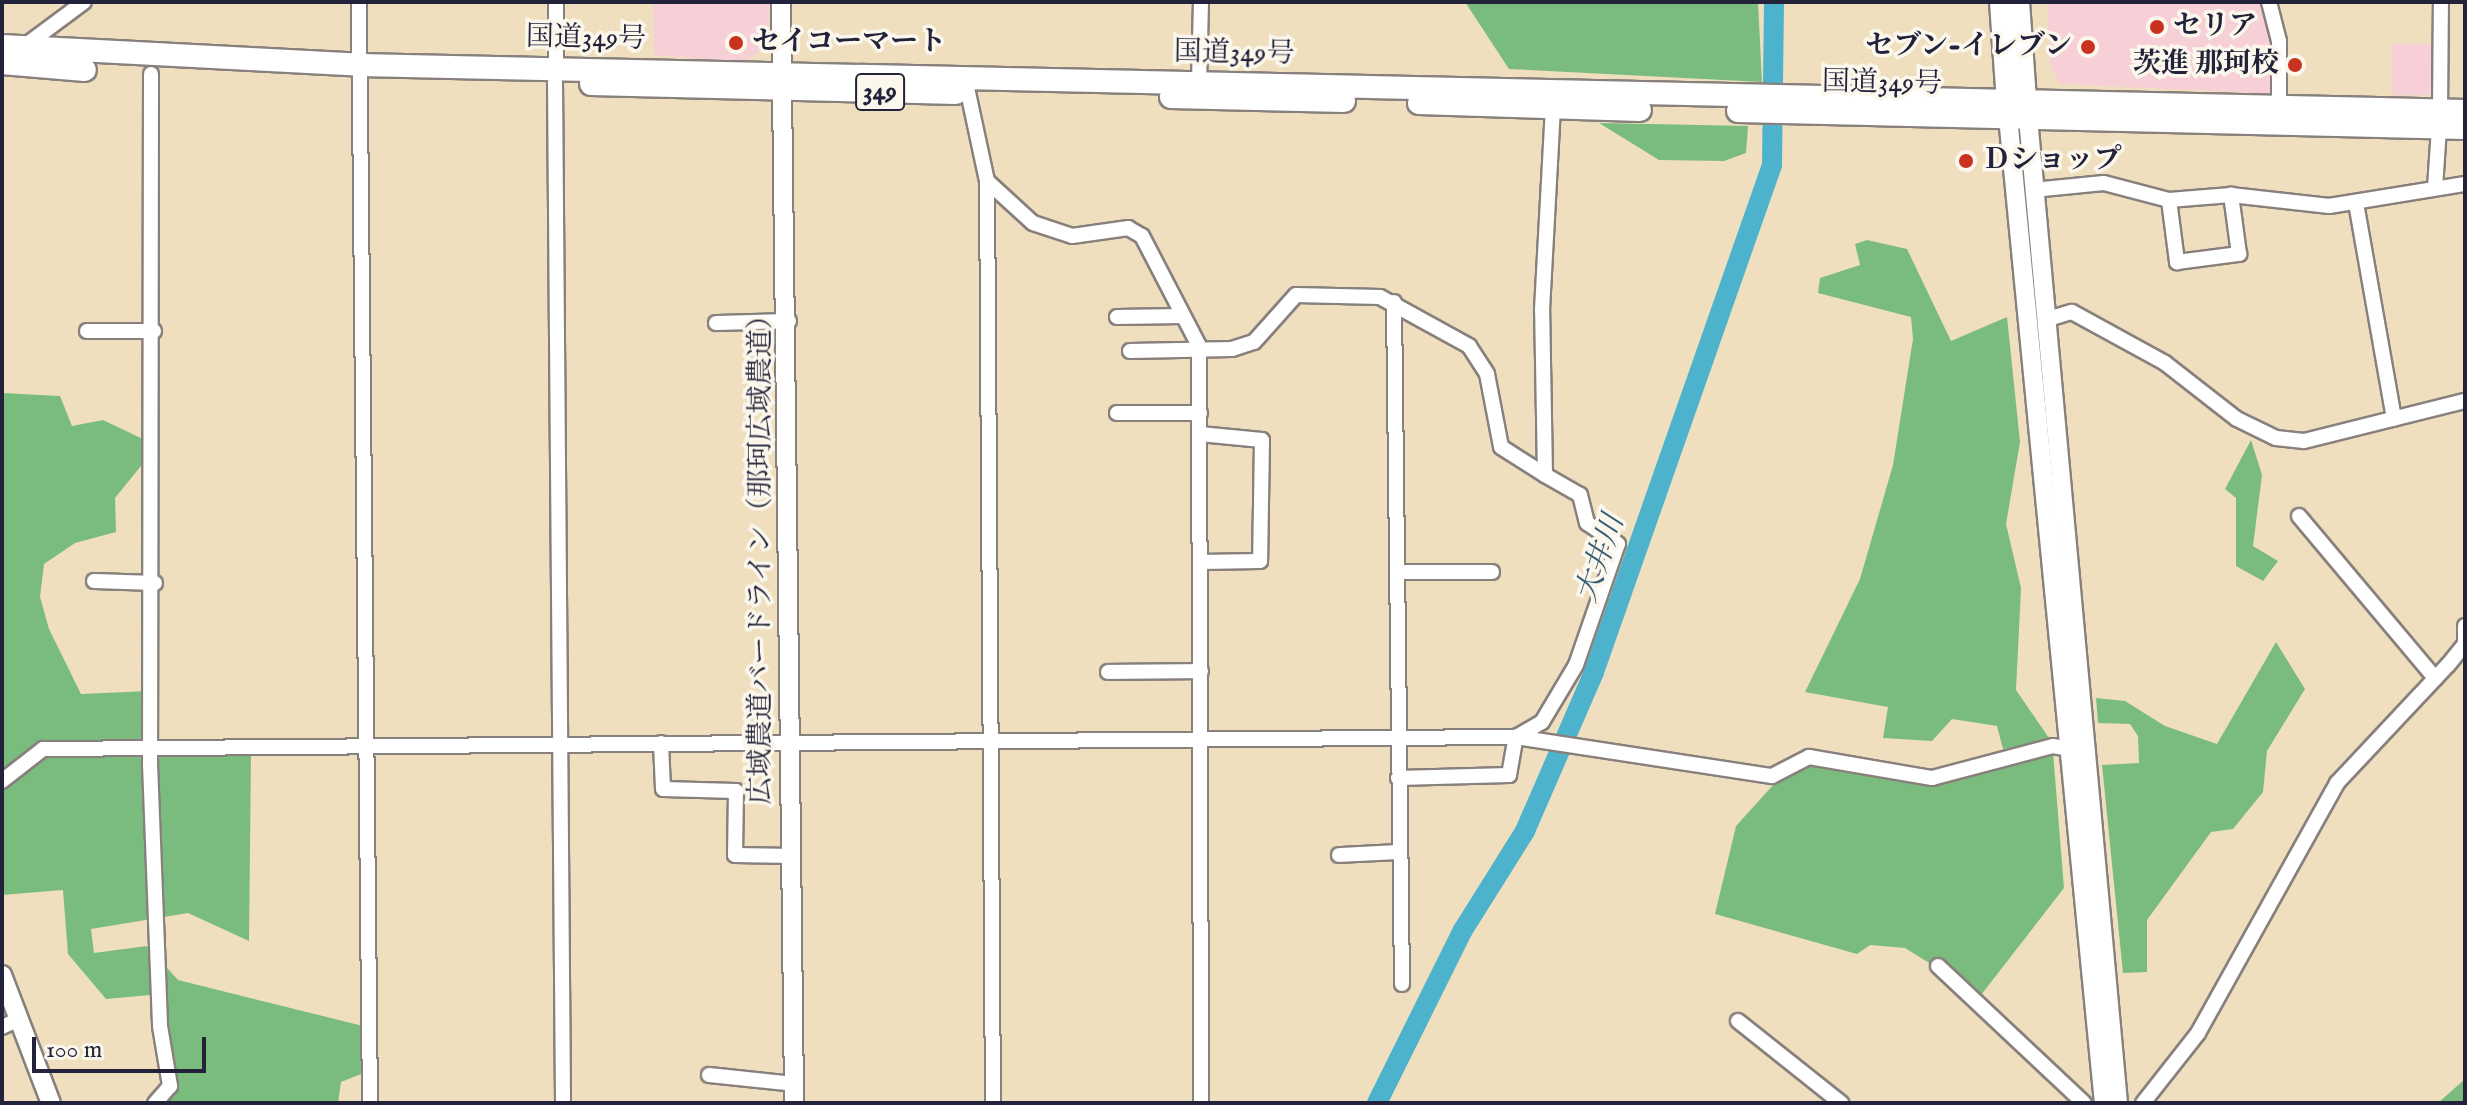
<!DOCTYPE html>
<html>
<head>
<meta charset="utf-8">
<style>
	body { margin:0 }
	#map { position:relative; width:2467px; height:1105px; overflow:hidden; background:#efdfbe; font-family:"IM FELL English","Noto Serif JP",serif }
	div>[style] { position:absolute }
	.built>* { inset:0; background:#f6cfd7; transform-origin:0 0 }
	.forest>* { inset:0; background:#7abc7e }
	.river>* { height:20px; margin:-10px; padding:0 10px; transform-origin:10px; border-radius:10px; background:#4db3cc }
	.roads { filter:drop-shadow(2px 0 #88807c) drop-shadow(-2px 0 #88807c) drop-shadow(0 2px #88807c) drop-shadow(0 -2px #88807c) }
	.minor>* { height:14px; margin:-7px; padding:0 7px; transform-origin:7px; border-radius:7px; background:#fff }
	.tertiary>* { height:18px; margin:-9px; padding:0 9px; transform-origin:9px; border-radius:9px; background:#fff }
	.secondary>* { height:20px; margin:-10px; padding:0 10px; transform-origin:10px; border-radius:10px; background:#fff }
	.trunk>* { height:22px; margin:-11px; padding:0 11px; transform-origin:11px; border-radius:11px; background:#fff }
	.dots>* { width:22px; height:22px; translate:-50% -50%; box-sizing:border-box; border:4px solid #fbf7ec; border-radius:50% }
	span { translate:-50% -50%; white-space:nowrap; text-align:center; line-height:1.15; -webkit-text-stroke:7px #fbf7ec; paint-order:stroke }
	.shield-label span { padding:2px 6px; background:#fbf7ec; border:2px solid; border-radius:6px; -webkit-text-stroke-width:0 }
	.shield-label { font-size:26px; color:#22223b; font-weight:700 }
	.poi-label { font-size:28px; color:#22223b; font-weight:700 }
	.left { translate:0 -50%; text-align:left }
	.right { translate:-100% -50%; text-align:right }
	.street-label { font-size:28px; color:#22223b }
	.water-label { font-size:30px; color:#335c75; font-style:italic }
	.frame { position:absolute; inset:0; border:4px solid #22223b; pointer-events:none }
	.scale { position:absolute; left:32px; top:1037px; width:174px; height:36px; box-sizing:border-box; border:4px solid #22223b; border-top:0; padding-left:10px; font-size:24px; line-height:28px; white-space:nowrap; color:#22223b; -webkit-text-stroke:6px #fbf7ec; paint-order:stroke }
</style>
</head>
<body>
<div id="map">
	<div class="built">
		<div style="clip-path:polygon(770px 2px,767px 46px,745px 62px,654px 55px,653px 3px)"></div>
		<div style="clip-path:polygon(2047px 2px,2266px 2px,2277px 44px,2277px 94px,2060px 84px,2050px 63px)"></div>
		<div style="left:2392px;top:44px;width:44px;height:51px"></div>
	</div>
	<div class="forest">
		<div style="clip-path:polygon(1465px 2px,1758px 2px,1762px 82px,1509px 69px)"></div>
		<div style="clip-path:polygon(1599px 123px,1748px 126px,1746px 153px,1724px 161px,1659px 160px)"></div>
		<div style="clip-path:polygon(1867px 240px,1907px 249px,1951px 341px,2007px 317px,2020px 442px,2006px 524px,2021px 588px,2016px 690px,2051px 741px,2003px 749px,1997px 726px,1952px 719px,1932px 741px,1883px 738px,1888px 707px,1805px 692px,1860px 579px,1893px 465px,1913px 339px,1911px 317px,1818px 293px,1820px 278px,1860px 265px,1855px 244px)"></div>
		<div style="clip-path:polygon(2px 393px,60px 396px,72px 426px,103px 420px,149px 442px,145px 461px,115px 498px,116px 532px,75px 543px,44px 564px,40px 597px,49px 629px,81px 694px,149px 691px,147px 752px,251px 755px,249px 941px,188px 913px,91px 929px,94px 953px,147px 946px,178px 980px,363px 1026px,366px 1072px,341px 1082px,338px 1103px,162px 1103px,177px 1087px,167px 1008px,150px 995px,106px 999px,68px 954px,63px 890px,2px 895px)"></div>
		<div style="clip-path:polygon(2251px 440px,2262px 475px,2253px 546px,2278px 561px,2263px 581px,2236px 566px,2236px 498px,2225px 489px)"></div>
		<div style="clip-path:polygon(2276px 642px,2305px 689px,2267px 751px,2263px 792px,2233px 829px,2211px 832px,2147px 920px,2147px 972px,2123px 973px,2102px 765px,2139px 763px,2138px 736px,2130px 724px,2098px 723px,2096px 698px,2125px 701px,2165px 726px,2217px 744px)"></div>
		<div style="clip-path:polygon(2053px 752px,2064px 888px,1981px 995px,1905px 948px,1870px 945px,1857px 954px,1715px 914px,1736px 826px,1786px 771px,1809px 766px,1941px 784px)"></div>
		<div style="clip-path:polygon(2465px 1079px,2465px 1103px,2438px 1103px)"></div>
	</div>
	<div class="river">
		<div style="left:1377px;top:1103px;width:193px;rotate:-63.6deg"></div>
		<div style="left:1463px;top:930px;width:117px;rotate:-57.9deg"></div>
		<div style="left:1525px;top:831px;width:173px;rotate:-66.5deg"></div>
		<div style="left:1594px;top:672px;width:537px;rotate:-70.65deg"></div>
		<div style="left:1772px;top:165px;width:163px;rotate:-89.3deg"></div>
	</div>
	<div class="roads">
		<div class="minor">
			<div style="left:359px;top:2px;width:1101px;rotate:89.43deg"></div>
			<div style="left:556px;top:2px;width:67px;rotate:90deg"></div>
			<div style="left:2269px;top:2px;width:40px;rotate:75.6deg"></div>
			<div style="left:2279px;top:41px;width:66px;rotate:90deg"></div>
			<div style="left:22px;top:48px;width:77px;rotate:-36.6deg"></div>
			<div style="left:151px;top:74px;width:690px;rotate:90.08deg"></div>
			<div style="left:150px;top:764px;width:262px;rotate:87.8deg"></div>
			<div style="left:160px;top:1026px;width:61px;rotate:80.5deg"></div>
			<div style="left:170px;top:1086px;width:23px;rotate:131deg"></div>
			<div style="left:555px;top:82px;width:1021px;rotate:89.55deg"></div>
			<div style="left:966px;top:83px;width:100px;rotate:77.9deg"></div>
			<div style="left:987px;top:181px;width:922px;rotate:89.63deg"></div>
			<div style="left:1199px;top:83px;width:81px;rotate:-88.6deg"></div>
			<div style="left:2440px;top:110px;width:108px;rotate:-89.5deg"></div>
			<div style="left:987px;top:181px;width:62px;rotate:42.4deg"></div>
			<div style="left:1033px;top:223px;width:41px;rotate:18.4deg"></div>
			<div style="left:1072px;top:236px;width:57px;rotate:-8.1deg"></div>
			<div style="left:1128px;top:228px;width:16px;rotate:30deg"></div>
			<div style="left:1142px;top:236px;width:124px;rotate:62.6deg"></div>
			<div style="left:1199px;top:346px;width:757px;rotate:89.85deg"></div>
			<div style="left:2435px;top:188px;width:60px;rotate:-86.2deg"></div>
			<div style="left:2033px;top:190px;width:71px;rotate:-5.6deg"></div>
			<div style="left:2104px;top:183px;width:67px;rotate:14.7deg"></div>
			<div style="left:2169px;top:200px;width:62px;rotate:-4.6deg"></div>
			<div style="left:2231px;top:195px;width:99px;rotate:6.4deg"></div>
			<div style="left:2329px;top:206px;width:138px;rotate:-9.2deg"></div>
			<div style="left:2169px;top:200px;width:63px;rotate:82.6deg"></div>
			<div style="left:2177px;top:262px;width:63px;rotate:-7.4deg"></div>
			<div style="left:2239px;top:254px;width:60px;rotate:-97.7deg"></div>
			<div style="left:2356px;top:203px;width:219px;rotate:80deg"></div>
			<div style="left:1394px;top:302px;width:682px;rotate:89.33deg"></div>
			<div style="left:1117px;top:317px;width:65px;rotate:-0.9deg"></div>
			<div style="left:2045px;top:320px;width:28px;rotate:-17deg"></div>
			<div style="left:2072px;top:312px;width:106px;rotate:28.7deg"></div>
			<div style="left:2165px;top:363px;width:91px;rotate:37.9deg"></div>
			<div style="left:2237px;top:419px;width:43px;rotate:26deg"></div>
			<div style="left:2276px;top:438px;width:28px;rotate:6deg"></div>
			<div style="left:2304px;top:441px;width:166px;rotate:-14deg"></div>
			<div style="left:716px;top:323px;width:73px;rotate:-1.6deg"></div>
			<div style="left:87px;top:331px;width:67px"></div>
			<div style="left:1130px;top:351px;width:102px;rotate:-1.1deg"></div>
			<div style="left:1232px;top:349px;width:23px;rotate:-18deg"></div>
			<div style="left:1254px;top:342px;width:63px;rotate:-48.2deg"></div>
			<div style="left:1296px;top:295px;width:84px;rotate:1.4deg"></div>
			<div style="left:1380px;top:297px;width:102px;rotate:28.8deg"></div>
			<div style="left:1469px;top:346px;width:33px;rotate:57deg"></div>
			<div style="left:1487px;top:374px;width:74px;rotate:79.1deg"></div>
			<div style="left:1501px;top:447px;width:52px;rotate:32.5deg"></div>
			<div style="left:1545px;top:475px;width:165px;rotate:-91deg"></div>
			<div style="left:1542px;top:310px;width:201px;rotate:-86.9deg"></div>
			<div style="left:1117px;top:413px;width:83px"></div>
			<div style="left:1200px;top:434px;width:62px;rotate:5.5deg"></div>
			<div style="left:1262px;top:440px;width:121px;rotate:90.9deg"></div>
			<div style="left:1260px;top:561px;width:60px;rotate:179deg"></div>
			<div style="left:2299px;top:516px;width:212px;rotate:50deg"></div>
			<div style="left:1397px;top:572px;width:95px"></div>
			<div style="left:94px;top:581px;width:61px;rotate:1.9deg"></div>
			<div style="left:1108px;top:672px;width:93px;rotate:-0.6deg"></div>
			<div style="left:661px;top:743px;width:46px;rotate:87.5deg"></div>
			<div style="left:663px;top:789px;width:73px;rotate:1.6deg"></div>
			<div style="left:736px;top:791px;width:64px;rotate:90.9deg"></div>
			<div style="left:735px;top:855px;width:58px;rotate:1deg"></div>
			<div style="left:1398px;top:778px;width:111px;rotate:-1.5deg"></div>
			<div style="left:1509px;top:775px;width:39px;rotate:-80deg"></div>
			<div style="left:1516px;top:737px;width:30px;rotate:-30deg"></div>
			<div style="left:1542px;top:722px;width:66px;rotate:-59.2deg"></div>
			<div style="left:1576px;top:665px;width:128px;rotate:-70.9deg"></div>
			<div style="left:1618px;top:544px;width:37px;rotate:-146deg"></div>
			<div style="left:1587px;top:523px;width:29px;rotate:-104deg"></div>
			<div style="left:1580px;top:495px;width:40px;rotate:-150.3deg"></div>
			<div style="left:2px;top:781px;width:52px;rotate:-38deg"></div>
			<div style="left:43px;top:749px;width:1473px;rotate:-0.47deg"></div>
			<div style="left:1516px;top:737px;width:259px;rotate:8.7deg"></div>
			<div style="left:1772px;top:776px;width:42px;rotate:-27.2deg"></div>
			<div style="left:1809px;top:757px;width:125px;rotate:9.7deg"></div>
			<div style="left:1932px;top:778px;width:125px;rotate:-14.8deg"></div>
			<div style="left:2053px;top:746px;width:23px;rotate:10deg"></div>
			<div style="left:1339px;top:855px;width:57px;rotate:-3deg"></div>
			<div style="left:1938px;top:966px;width:200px;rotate:43.2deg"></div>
			<div style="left:1738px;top:1021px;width:132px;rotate:38.5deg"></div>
			<div style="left:2px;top:1027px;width:19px;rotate:-25deg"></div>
			<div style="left:709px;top:1075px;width:85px;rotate:6deg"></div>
			<div style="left:2143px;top:1103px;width:89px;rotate:-51.8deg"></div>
			<div style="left:2198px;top:1033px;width:286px;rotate:-60.9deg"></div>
			<div style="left:2337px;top:783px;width:162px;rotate:-46.8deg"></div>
			<div style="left:2448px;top:665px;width:27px;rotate:-51deg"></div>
			<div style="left:2465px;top:644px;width:18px;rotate:-90deg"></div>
		</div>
		<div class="tertiary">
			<div style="left:781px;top:2px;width:1101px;rotate:89.32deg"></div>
			<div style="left:2027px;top:107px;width:1000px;rotate:84.78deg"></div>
			<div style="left:2008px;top:117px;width:991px;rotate:84.44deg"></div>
			<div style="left:2px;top:975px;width:137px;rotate:69.1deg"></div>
		</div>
		<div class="secondary">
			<div style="left:2000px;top:2px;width:115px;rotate:86deg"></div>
			<div style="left:2019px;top:2px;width:98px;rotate:85.9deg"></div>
		</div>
		<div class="trunk">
			<div style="left:2px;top:46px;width:359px;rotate:3deg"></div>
			<div style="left:360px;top:65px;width:2106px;rotate:1.25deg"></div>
			<div style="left:2px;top:63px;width:83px;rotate:4.8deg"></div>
			<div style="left:591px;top:84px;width:365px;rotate:1.4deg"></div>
			<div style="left:1171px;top:97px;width:173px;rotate:1.3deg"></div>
			<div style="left:1419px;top:103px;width:221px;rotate:1.8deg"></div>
			<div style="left:1738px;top:111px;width:727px;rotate:1.34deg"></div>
		</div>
	</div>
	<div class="dots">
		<div style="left:2157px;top:27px;background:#c8321e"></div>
		<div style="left:736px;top:43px;background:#c8321e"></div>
		<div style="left:2088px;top:47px;background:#c8321e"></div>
		<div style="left:2295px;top:65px;background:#c8321e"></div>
		<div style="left:1966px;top:161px;background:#c8321e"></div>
	</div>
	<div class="shield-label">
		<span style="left:880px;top:92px">349</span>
	</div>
	<div class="poi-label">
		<span class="left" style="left:2173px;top:27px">セリア</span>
		<span class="left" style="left:752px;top:43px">セイコーマート</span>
		<span class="right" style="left:2072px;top:47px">セブン-イレブン</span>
		<span class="right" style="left:2279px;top:65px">茨進 那珂校</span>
		<span class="left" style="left:1982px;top:161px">Ｄショップ</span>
	</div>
	<div class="street-label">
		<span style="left:586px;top:39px;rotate:1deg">国道349号</span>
		<span style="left:1234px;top:54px;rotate:1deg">国道349号</span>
		<span style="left:1882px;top:84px;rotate:1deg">国道349号</span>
		<span style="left:762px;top:553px;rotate:-90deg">広域農道バードライン（那珂広域農道）</span>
	</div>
	<div class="water-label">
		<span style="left:1601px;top:559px;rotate:-71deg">大井川</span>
	</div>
	<div class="frame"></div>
	<div class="scale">100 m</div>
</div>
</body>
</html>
